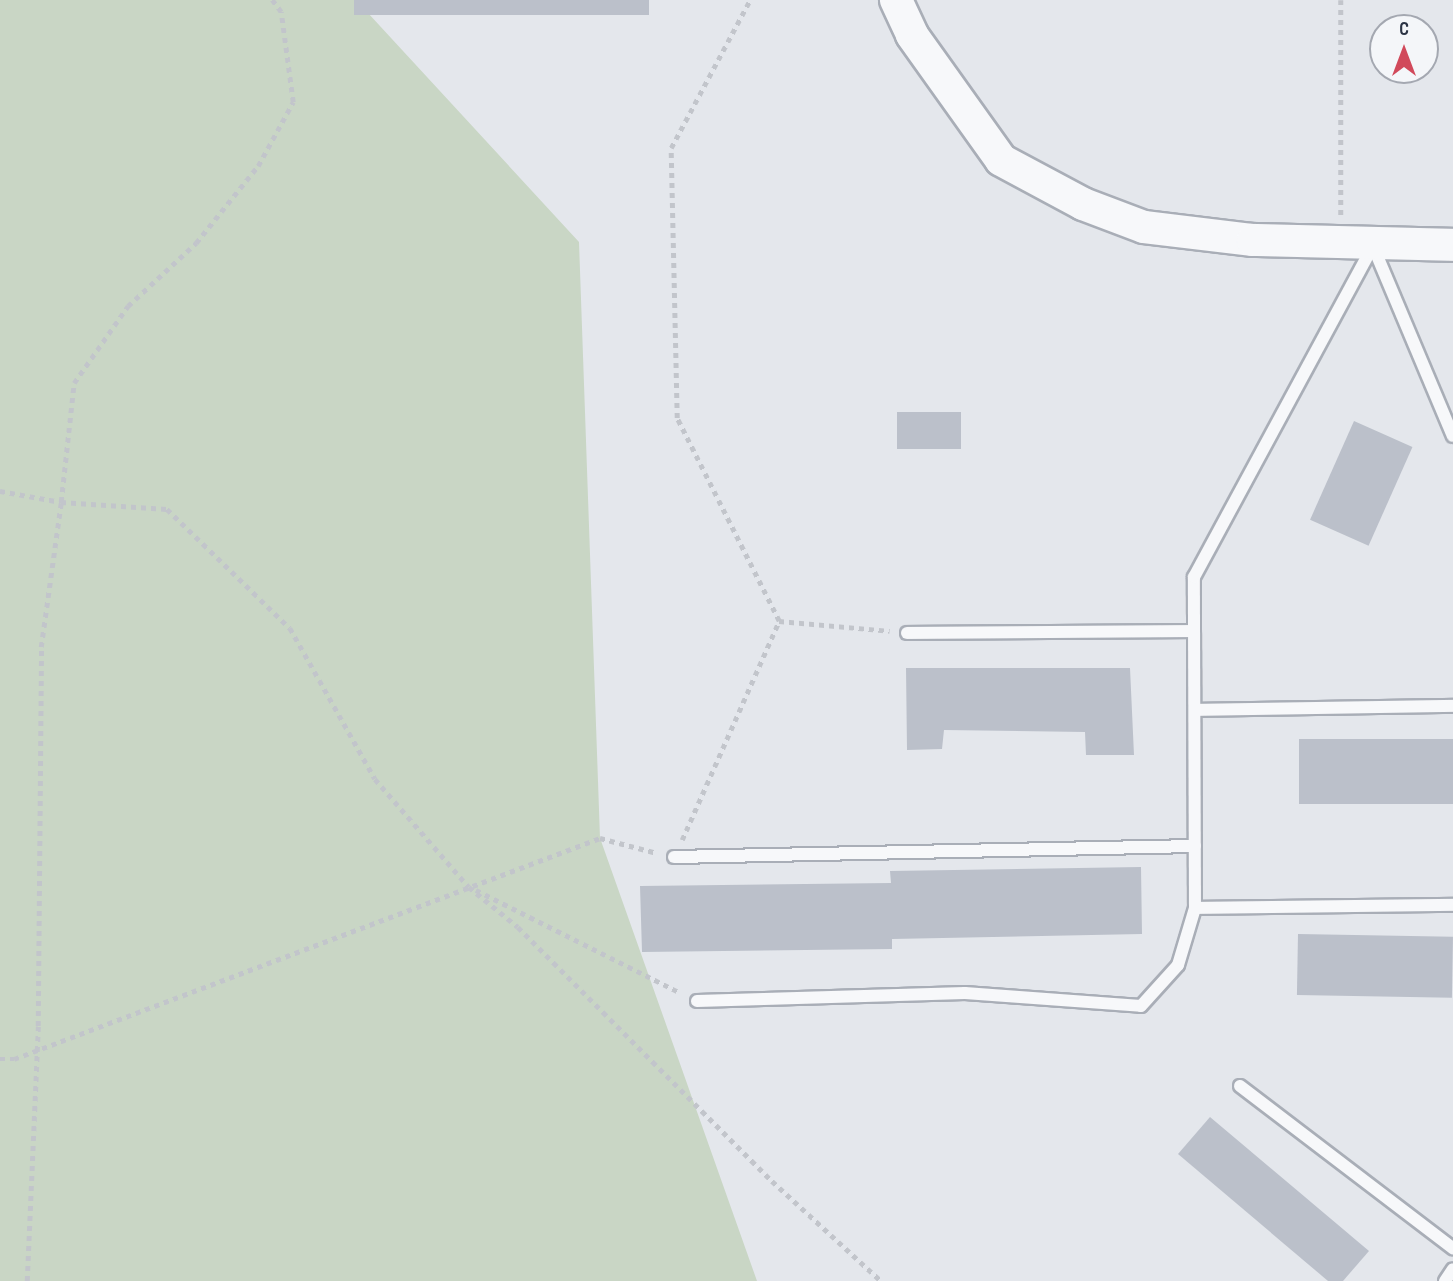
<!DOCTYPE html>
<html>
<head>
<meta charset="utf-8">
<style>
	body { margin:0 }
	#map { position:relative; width:1453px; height:1281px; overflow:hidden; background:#e4e7ec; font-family:"Sofia Sans Condensed",sans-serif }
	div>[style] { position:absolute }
	.green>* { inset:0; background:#c9d6c5 }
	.building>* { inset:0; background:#bbc0ca; transform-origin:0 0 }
	.path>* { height:4.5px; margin-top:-2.25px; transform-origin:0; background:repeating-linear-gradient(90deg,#c2c5cb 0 5px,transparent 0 10px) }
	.roads { filter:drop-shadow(2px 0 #a9aeb7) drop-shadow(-2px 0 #a9aeb7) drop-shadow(0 2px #a9aeb7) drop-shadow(0 -2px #a9aeb7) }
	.service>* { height:12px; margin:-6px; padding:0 6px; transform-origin:6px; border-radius:6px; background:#f7f8fa }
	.tertiary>* { height:32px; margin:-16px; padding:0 16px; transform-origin:16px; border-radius:16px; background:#f7f8fa }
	span { translate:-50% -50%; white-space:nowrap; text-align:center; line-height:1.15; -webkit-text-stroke:6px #f4f6f9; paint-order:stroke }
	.north { position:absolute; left:1369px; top:14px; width:70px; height:70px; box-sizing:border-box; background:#f4f6f9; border:2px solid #a4a8b1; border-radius:50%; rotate:0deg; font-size:19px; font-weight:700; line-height:28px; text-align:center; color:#2b3445 }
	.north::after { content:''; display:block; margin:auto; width:24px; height:32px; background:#d1495b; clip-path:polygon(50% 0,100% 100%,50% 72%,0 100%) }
</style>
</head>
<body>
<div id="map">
	<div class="green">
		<div style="clip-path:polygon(0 0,356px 0,579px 242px,600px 838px,757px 1281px,0 1281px)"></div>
	</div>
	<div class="building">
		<div style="left:354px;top:0;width:295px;height:15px"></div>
		<div style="left:897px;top:412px;width:64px;height:37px"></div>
		<div style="left:1354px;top:421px;width:64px;height:108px;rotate:24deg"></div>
		<div style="clip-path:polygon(906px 668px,1130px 668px,1134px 755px,1086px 755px,1085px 732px,944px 730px,942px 749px,907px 750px)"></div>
		<div style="left:1453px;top:739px;width:65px;height:154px;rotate:90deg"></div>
		<div style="clip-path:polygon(1141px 867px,1142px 934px,892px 939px,892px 949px,642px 952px,640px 886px,891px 883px,890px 871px)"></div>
		<div style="left:1298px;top:934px;width:155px;height:61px;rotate:1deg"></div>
		<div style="clip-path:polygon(1210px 1117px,1369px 1251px,1343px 1281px,1328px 1281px,1178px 1154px)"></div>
	</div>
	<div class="path">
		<div style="left:1341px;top:0;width:216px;rotate:90deg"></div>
		<div style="left:0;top:491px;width:62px;rotate:10.2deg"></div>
		<div style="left:61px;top:502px;width:120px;rotate:-83.8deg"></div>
		<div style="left:74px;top:383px;width:94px;rotate:-55deg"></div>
		<div style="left:128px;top:306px;width:93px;rotate:-42.8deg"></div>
		<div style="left:196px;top:243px;width:99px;rotate:-51.2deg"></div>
		<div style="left:258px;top:166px;width:73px;rotate:-61.3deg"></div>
		<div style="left:293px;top:102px;width:91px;rotate:-97.6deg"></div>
		<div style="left:281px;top:12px;width:15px;rotate:-127deg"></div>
		<div style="left:779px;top:621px;width:111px;rotate:5.1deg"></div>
		<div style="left:682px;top:840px;width:240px;rotate:-66.1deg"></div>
		<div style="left:779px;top:621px;width:227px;rotate:-116.7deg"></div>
		<div style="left:677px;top:418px;width:270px;rotate:-91.3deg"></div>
		<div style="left:671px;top:148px;width:168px;rotate:-61.9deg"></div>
		<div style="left:476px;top:890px;width:229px;rotate:26.7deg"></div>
		<div style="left:0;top:1059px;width:14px"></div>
		<div style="left:14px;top:1059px;width:626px;rotate:-20.66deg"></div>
		<div style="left:600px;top:838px;width:59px;rotate:14.7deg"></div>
		<div style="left:27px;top:1281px;width:255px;rotate:-87.5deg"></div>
		<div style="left:38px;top:1026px;width:379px;rotate:-89.5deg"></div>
		<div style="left:41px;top:647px;width:146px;rotate:-82.1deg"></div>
		<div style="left:61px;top:502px;width:106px;rotate:3.8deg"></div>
		<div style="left:167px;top:509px;width:171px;rotate:44.1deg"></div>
		<div style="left:290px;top:628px;width:173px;rotate:60.6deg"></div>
		<div style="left:375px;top:779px;width:143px;rotate:49deg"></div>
		<div style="left:469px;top:887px;width:63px;rotate:39.2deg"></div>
		<div style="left:518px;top:927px;width:359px;rotate:45deg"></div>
		<div style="left:772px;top:1181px;width:148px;rotate:42.5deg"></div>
	</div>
	<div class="roads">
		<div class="service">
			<div style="left:1373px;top:246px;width:206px;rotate:67.2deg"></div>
			<div style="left:907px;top:633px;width:285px;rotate:-0.4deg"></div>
			<div style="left:1195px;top:710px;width:258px;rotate:-0.9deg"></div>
			<div style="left:674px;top:857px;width:521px;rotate:-1.21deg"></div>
			<div style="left:1195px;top:908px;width:258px;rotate:-0.7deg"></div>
			<div style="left:697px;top:1001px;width:268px;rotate:-1.7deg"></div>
			<div style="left:965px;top:993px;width:176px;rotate:4.2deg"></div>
			<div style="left:1141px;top:1006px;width:55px;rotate:-47.9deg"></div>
			<div style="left:1178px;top:965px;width:59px;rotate:-73.4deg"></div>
			<div style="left:1195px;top:908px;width:331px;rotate:-90.2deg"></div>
			<div style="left:1194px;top:577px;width:376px;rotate:-61.6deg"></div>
			<div style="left:1240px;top:1086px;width:268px;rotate:37.3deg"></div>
			<div style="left:1445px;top:1281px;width:14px;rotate:-56deg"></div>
		</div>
		<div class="tertiary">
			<div style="left:896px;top:0;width:38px;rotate:65deg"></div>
			<div style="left:912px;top:35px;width:153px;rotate:54.5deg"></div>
			<div style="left:1001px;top:160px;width:93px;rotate:28.2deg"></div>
			<div style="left:1083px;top:204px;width:65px;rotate:20.7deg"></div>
			<div style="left:1144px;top:227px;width:110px;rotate:6.8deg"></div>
			<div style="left:1253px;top:240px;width:200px;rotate:1.4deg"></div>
		</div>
	</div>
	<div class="north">С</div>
</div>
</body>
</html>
